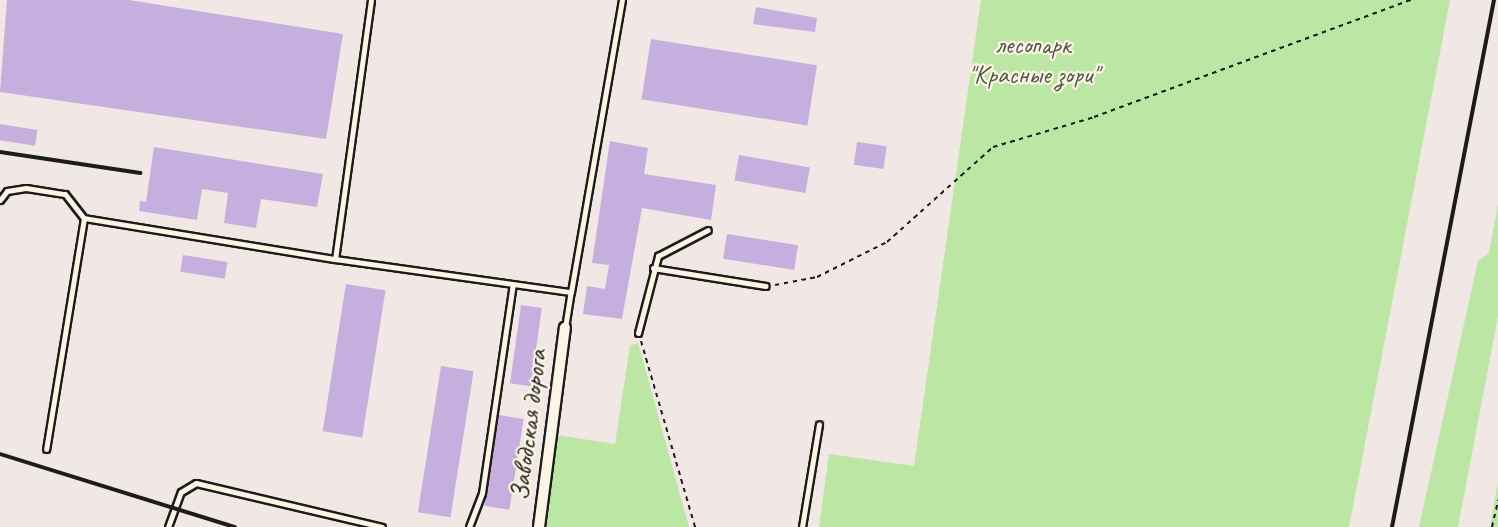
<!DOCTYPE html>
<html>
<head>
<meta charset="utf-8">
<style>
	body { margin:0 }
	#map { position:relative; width:1498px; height:527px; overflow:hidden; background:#f1e7e4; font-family:Caveat,sans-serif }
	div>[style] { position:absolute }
	.green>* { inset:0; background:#bbe6a3 }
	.building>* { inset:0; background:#c6afde; transform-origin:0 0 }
	.path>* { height:2px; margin-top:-1px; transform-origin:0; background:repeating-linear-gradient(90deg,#1c1c1c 0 4.5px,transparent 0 9px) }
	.roads { filter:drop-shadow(2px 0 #1c1c1c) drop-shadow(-2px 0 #1c1c1c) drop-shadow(0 2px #1c1c1c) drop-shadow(0 -2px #1c1c1c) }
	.lane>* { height:5px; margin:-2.5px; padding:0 2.5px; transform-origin:2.5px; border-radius:2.5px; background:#fcf5e5 }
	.street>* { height:10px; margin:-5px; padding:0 5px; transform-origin:5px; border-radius:5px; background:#fcf5e5 }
	.rail>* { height:4px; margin:-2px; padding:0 2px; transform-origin:2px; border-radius:2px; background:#1c1c1c }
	span { translate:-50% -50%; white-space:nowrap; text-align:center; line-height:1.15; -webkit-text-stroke:4.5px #fcf5e5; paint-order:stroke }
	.park-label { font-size:26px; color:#4c5944 }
	.street-label { font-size:26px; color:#1c1c1c }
</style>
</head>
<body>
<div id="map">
	<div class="green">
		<div style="clip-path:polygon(981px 0,1450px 0,1349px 527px,819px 527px,829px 454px,914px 466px)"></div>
		<div style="clip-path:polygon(1498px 205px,1498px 316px,1458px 527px,1419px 527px,1478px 261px,1489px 253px)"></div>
		<div style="clip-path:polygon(638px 343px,689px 527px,543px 527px,556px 435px,615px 444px,630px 346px)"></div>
		<div style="clip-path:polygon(1498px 482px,1498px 527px,1490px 527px)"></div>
	</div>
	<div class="building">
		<div style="clip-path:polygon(7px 0,129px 0,343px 34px,326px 139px,0 92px)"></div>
		<div style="clip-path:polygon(756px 7px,817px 18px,815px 32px,753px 24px)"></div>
		<div style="left:651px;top:39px;width:168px;height:61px;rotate:9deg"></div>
		<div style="left:0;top:124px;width:38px;height:16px;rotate:9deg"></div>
		<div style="clip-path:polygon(610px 141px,648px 148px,644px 174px,716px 185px,711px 220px,642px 208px,622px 319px,583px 314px,587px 286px,605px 289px,609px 265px,592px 263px)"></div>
		<div style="left:857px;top:142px;width:30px;height:23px;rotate:8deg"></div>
		<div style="clip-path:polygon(154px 147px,323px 174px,317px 207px,261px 199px,256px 228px,224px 223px,228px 193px,202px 189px,197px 220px,139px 211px,140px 201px,146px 202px)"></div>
		<div style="left:739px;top:155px;width:72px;height:26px;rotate:10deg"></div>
		<div style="left:727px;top:234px;width:72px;height:25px;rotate:9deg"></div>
		<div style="left:183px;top:255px;width:45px;height:17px;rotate:9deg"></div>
		<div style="left:346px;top:284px;width:40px;height:149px;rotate:9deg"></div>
		<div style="left:521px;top:305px;width:21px;height:79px;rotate:8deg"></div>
		<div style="left:441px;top:366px;width:33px;height:148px;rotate:9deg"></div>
		<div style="left:499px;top:415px;width:25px;height:92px;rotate:9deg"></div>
	</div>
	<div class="path">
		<div style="left:775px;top:285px;width:43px;rotate:-10.8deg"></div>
		<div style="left:817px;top:277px;width:78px;rotate:-26.6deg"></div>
		<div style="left:887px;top:242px;width:142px;rotate:-41.9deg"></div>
		<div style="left:993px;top:147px;width:105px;rotate:-16.5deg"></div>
		<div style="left:1094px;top:117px;width:338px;rotate:-20.3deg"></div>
		<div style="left:641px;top:341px;width:194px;rotate:73.8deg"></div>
		<div style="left:1492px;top:527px;width:28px;rotate:-77deg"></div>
	</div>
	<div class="roads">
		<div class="lane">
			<div style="left:371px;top:0;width:261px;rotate:97.9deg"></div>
			<div style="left:335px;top:259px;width:238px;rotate:8deg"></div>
			<div style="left:571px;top:292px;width:296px;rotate:-80.1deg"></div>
			<div style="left:0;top:200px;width:11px;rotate:-52deg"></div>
			<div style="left:7px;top:191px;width:19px;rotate:-9deg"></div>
			<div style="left:26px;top:188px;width:39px;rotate:9deg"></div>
			<div style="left:65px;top:194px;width:31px;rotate:52deg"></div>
			<div style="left:84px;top:218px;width:234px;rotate:99.3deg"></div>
			<div style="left:84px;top:218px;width:254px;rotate:9.3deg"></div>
			<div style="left:653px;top:268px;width:114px;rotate:9.1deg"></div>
			<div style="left:565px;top:328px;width:36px;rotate:-81deg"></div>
			<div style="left:638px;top:333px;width:80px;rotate:-75.4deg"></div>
			<div style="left:658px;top:256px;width:56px;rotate:-27.5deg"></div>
			<div style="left:168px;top:527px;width:37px;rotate:-70deg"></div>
			<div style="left:181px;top:492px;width:17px;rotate:-31deg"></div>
			<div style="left:196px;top:483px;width:191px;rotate:13.3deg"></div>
			<div style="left:469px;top:527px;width:36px;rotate:-69deg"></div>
			<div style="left:482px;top:493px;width:211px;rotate:-81.6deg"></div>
			<div style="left:802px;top:527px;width:104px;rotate:-80.6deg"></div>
		</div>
		<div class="street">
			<div style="left:539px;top:527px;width:201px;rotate:-82.6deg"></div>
		</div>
	</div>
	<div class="rail">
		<div style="left:0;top:152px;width:142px;rotate:8.5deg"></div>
		<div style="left:0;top:454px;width:246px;rotate:17.3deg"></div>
		<div style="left:1392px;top:527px;width:537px;rotate:-79.05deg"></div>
	</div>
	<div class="park-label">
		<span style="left:1033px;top:60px">лесопарк<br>"Красные зори"</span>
	</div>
	<div class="street-label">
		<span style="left:529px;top:425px;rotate:-83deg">Заводская дорога</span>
	</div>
</div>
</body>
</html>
